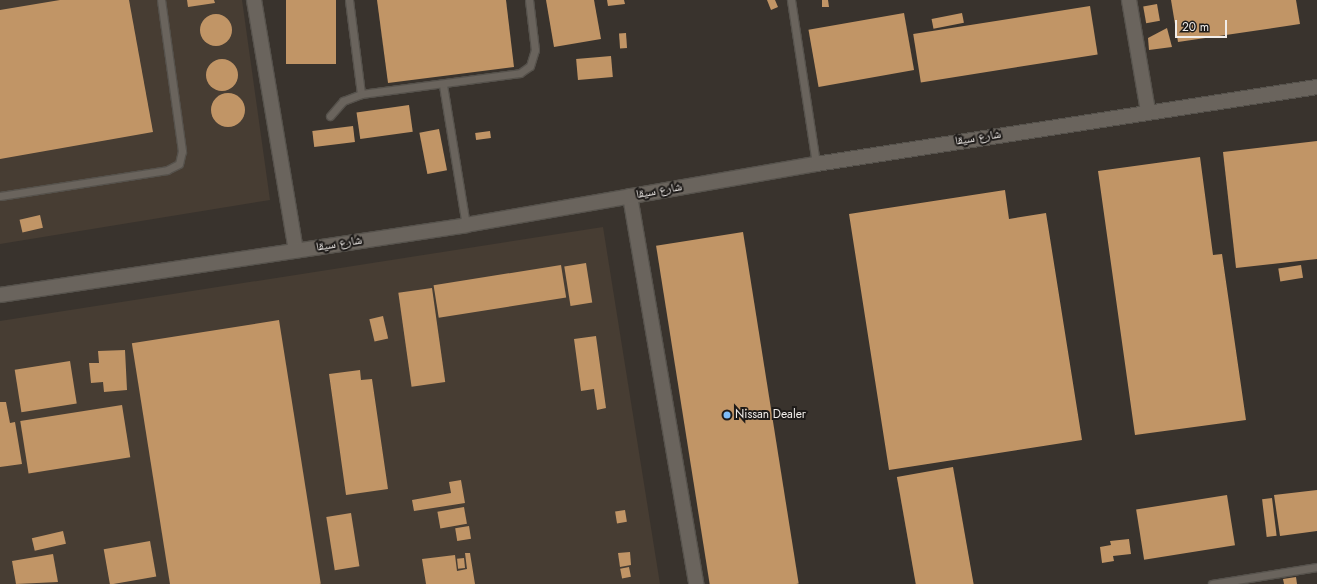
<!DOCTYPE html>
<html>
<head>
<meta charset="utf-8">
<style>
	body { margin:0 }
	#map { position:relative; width:1317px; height:584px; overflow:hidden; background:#39332d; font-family:Jost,"Noto Naskh Arabic",sans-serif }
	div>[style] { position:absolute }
	.built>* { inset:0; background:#473d33 }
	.building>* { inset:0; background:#c19566; transform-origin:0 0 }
	.round { border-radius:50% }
	.roads { filter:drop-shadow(1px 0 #56524c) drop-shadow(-1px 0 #56524c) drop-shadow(0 1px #56524c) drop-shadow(0 -1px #56524c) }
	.lane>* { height:7px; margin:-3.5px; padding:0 3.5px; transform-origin:3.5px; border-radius:3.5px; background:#6a645d }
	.street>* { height:14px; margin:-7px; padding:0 7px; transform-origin:7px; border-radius:7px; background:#6a645d }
	.dots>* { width:11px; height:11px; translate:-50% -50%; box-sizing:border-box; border:2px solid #1e1b19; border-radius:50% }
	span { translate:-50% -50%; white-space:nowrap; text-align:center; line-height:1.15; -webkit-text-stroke:4px #1e1b19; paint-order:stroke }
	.street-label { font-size:12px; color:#f1edea }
	.poi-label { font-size:12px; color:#f1edea }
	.left { translate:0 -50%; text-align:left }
	.scale { position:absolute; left:1175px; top:20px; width:52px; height:18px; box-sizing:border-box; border:2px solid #f1edea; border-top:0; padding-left:5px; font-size:12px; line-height:14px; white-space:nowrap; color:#f1edea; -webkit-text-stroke:3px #1e1b19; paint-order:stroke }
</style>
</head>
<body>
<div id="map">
	<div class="built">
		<div style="clip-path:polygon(0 0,242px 0,270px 200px,0 244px)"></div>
		<div style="clip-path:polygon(603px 227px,660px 584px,0 584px,0 321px)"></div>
	</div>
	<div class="building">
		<div style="clip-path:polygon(60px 0,129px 0,153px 132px,0 159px,0 10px)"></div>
		<div style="clip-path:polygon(187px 0,214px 0,215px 3px,188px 7px)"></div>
		<div style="left:286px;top:0;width:50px;height:64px"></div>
		<div style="clip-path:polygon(377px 0,506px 0,514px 67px,388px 83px)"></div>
		<div style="clip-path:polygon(546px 0,594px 0,601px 39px,554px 47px)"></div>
		<div style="clip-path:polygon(607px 0,624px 0,625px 4px,608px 6px)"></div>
		<div style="clip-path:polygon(767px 0,775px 0,778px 7px,771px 10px)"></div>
		<div style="clip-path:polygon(822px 0,828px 0,829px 7px,822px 7px)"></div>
		<div style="clip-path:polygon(1171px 0,1296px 0,1300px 24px,1178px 42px)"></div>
		<div style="left:1157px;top:4px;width:17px;height:14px;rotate:80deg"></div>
		<div style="left:1090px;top:6px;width:49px;height:179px;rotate:81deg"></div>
		<div style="left:904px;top:13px;width:58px;height:97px;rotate:80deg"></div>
		<div style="left:962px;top:13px;width:10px;height:31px;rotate:79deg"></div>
		<div class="round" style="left:200px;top:14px;width:32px;height:32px"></div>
		<div style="clip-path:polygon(1167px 28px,1172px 47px,1149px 50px,1148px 38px)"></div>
		<div style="left:626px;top:33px;width:15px;height:7px;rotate:86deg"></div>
		<div style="left:611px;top:56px;width:21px;height:35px;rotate:85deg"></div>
		<div class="round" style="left:206px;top:59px;width:32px;height:32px"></div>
		<div class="round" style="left:211px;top:93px;width:34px;height:34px"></div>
		<div style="left:409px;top:105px;width:27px;height:53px;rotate:82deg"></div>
		<div style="left:353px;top:126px;width:16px;height:41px;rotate:83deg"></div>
		<div style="left:439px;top:129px;width:42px;height:20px;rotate:79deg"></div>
		<div style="left:490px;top:131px;width:7px;height:15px;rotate:82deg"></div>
		<div style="clip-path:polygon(1317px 141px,1317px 259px,1236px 268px,1223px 152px)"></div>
		<div style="clip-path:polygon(1200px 157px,1213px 255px,1222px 254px,1246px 420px,1135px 435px,1098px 171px)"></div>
		<div style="clip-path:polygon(1005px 190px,1009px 219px,1046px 213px,1082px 440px,889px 470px,849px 214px)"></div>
		<div style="left:40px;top:215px;width:13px;height:21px;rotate:77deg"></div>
		<div style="left:743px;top:232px;width:356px;height:88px;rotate:81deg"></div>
		<div style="left:586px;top:263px;width:40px;height:22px;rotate:81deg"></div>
		<div style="left:561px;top:265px;width:33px;height:129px;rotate:81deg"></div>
		<div style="left:1301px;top:265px;width:13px;height:23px;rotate:81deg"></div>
		<div style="left:432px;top:288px;width:95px;height:34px;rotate:82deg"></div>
		<div style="left:383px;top:316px;width:23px;height:14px;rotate:77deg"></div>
		<div style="left:279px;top:320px;width:267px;height:149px;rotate:81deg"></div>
		<div style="clip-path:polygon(596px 336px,606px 408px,597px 410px,594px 389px,581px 391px,574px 339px)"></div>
		<div style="clip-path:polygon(125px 350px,127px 390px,104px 392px,103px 382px,91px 383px,89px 363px,99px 363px,98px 351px)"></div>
		<div style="left:70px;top:361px;width:43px;height:56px;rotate:81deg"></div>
		<div style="clip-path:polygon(360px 370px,361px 380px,372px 379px,388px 489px,346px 495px,329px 374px)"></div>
		<div style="clip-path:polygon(0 402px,6px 402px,10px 423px,15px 422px,22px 464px,0 467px)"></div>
		<div style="left:122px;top:405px;width:53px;height:103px;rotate:81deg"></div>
		<div style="left:953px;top:467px;width:119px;height:57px;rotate:80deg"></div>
		<div style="clip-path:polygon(461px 480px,465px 503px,414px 511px,412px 500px,451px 493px,449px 482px)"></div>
		<div style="clip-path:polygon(1317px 490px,1317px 531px,1280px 536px,1274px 495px)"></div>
		<div style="left:1227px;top:495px;width:51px;height:92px;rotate:81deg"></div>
		<div style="left:1272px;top:498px;width:38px;height:10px;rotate:83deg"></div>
		<div style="left:464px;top:507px;width:17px;height:27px;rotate:80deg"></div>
		<div style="left:625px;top:510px;width:12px;height:10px;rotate:81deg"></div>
		<div style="left:351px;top:513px;width:54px;height:25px;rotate:81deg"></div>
		<div style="left:469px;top:526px;width:13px;height:14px;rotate:81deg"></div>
		<div style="left:63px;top:531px;width:13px;height:32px;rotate:77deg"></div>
		<div style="clip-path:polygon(1129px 539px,1131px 554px,1113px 556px,1114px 561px,1102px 563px,1100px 547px,1111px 545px,1110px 541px)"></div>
		<div style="left:150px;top:541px;width:36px;height:47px;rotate:80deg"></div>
		<div style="clip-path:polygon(630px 552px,631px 565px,620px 567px,618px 553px)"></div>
		<div style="clip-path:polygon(465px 553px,470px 553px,475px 584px,426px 584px,422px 559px,455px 555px,457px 571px,467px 569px)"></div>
		<div style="clip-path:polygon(53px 554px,58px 582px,16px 584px,12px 561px)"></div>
		<div style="left:464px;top:558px;width:10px;height:7px;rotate:84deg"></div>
		<div style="left:629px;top:567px;width:10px;height:9px;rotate:79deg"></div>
		<div style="clip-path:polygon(1296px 577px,1297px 584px,1284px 584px,1283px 579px)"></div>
	</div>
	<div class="roads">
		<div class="lane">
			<div style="left:349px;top:0;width:95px;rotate:82.7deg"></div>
			<div style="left:791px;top:0;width:166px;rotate:81.3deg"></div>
			<div style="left:443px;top:85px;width:142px;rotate:80.7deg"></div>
			<div style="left:330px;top:116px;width:20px;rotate:-49deg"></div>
			<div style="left:343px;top:101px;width:19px;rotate:-21deg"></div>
			<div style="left:361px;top:94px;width:160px;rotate:-7.5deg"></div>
			<div style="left:520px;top:73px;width:12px;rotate:-35deg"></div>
			<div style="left:530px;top:66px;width:17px;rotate:-73deg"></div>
			<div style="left:535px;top:50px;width:50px;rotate:-96.8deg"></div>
			<div style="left:0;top:196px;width:169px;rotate:-8.8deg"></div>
			<div style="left:167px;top:170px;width:13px;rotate:-27deg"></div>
			<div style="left:179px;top:164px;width:13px;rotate:-77deg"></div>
			<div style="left:182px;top:151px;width:152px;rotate:-97.9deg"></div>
			<div style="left:1212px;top:584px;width:106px;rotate:-9.2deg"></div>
		</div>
		<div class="street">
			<div style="left:254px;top:0;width:254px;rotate:80.5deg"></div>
			<div style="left:1129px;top:0;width:113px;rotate:80.3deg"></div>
			<div style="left:630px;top:196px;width:394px;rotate:80.3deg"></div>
			<div style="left:0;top:295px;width:471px;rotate:-8.5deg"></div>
			<div style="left:466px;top:225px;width:355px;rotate:-9.9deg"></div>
			<div style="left:816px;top:164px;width:507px;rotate:-8.74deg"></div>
		</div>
	</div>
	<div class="dots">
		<div style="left:727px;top:415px;background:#7ebdf9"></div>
	</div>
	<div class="street-label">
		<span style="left:978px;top:138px;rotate:-9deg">شارع سيقا</span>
		<span style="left:659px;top:191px;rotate:-10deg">شارع سيقا</span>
		<span style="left:339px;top:244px;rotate:-9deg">شارع سيقا</span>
	</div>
	<div class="poi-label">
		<span class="left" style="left:735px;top:415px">Nissan Dealer</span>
	</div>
	<div class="scale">20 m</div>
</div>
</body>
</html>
